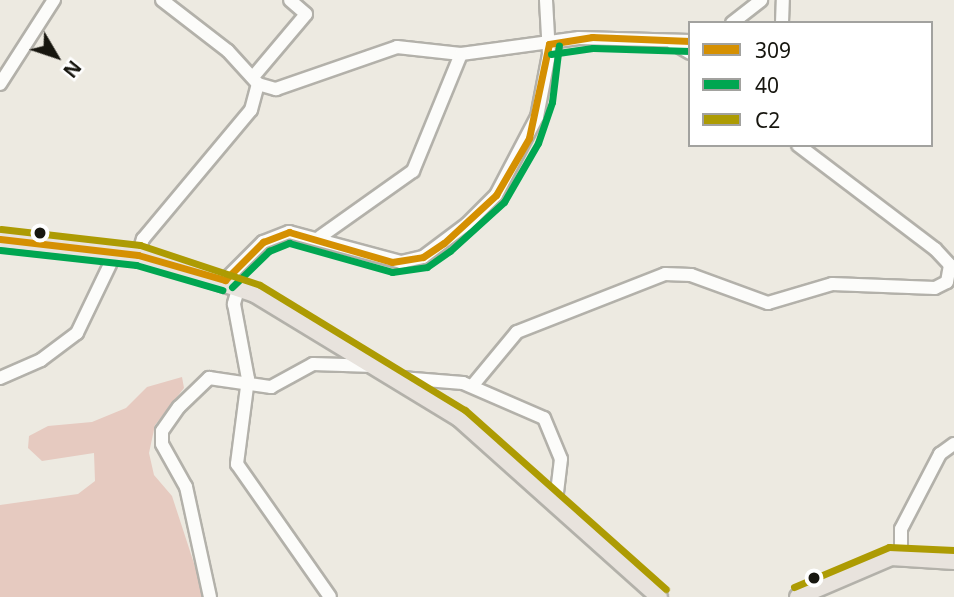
<!DOCTYPE html>
<html>
<head>
<meta charset="utf-8">
<style>
	body { margin:0 }
	#map { position:relative; width:954px; height:597px; overflow:hidden; background:#edeae1; font-family:"Noto Sans",sans-serif }
	div>[style] { position:absolute }
	.green>* { inset:0; background:#e6cac0 }
	.roads { filter:drop-shadow(2px 0 #b3b1aa) drop-shadow(-2px 0 #b3b1aa) drop-shadow(0 2px #b3b1aa) drop-shadow(0 -2px #b3b1aa) }
	.minor>* { height:12px; margin:-6px; padding:0 6px; transform-origin:6px; border-radius:6px; background:#fcfcfa }
	.major>* { height:16px; margin:-8px; padding:0 8px; transform-origin:8px; border-radius:8px; background:#e8e3dd }
	.bus-1>* { height:7px; margin:-3.5px; padding:0 3.5px; transform-origin:3.5px; border-radius:3.5px; background:#d59002 }
	.bus-2>* { height:7px; margin:-3.5px; padding:0 3.5px; transform-origin:3.5px; border-radius:3.5px; background:#00a651 }
	.bus-3>* { height:7px; margin:-3.5px; padding:0 3.5px; transform-origin:3.5px; border-radius:3.5px; background:#ad9b03 }
	.dots>* { width:19px; height:19px; translate:-50% -50%; box-sizing:border-box; border:4px solid #fff; border-radius:50% }
	span { translate:-50% -50%; white-space:nowrap; text-align:center; line-height:1.15; -webkit-text-stroke:7px #fff; paint-order:stroke }
	.legend { position:absolute; left:688px; top:21px; width:245px; height:126px; box-sizing:border-box; background:#fff; border:2px solid #a2a29f; margin:0; padding:9px 12px; list-style:none; font-size:21px; color:#17160f }
	.legend li { display:flex; align-items:center; gap:14px; height:35px }
	.legend b { width:35px; border:2px solid #a2a29f }
	.north { position:absolute; left:21px; top:21px; width:70px; height:70px; -webkit-text-stroke:5px #fff; paint-order:stroke; rotate:129deg; font-size:19px; font-weight:700; line-height:28px; text-align:center; color:#17160f }
	.north::after { content:''; display:block; margin:auto; width:24px; height:32px; background:#17160f; clip-path:polygon(50% 0,100% 100%,50% 72%,0 100%) }
</style>
</head>
<body>
<div id="map">
	<div class="green">
		<div style="clip-path:polygon(182px 377px,184px 388px,155px 425px,149px 453px,154px 475px,172px 496px,205px 597px,0 597px,0 505px,78px 494px,95px 481px,94px 453px,42px 461px,28px 448px,29px 436px,48px 426px,92px 422px,126px 408px,147px 387px)"></div>
	</div>
	<div class="roads">
		<div class="minor">
			<div style="left:162px;top:0;width:83px;rotate:37.7deg"></div>
			<div style="left:228px;top:51px;width:45px;rotate:47.7deg"></div>
			<div style="left:258px;top:84px;width:19px;rotate:16deg"></div>
			<div style="left:276px;top:89px;width:128px;rotate:-19.1deg"></div>
			<div style="left:397px;top:47px;width:64px;rotate:6.2deg"></div>
			<div style="left:461px;top:54px;width:119px;rotate:-7.7deg"></div>
			<div style="left:579px;top:38px;width:111px;rotate:1.5deg"></div>
			<div style="left:732px;top:23px;width:37px;rotate:-38deg"></div>
			<div style="left:782px;top:23px;width:23px;rotate:-88deg"></div>
			<div style="left:673px;top:43px;width:20px;rotate:30deg"></div>
			<div style="left:253px;top:77px;width:82px;rotate:-49.9deg"></div>
			<div style="left:306px;top:14px;width:21px;rotate:-139deg"></div>
			<div style="left:0;top:84px;width:100px;rotate:-57.3deg"></div>
			<div style="left:320px;top:237px;width:114px;rotate:-35.4deg"></div>
			<div style="left:413px;top:171px;width:126px;rotate:-67.7deg"></div>
			<div style="left:138px;top:255px;width:17px;rotate:-73deg"></div>
			<div style="left:143px;top:239px;width:168px;rotate:-50.1deg"></div>
			<div style="left:251px;top:110px;width:27px;rotate:-75deg"></div>
			<div style="left:225px;top:280px;width:54px;rotate:-45deg"></div>
			<div style="left:263px;top:242px;width:28px;rotate:-21deg"></div>
			<div style="left:289px;top:232px;width:116px;rotate:15deg"></div>
			<div style="left:401px;top:262px;width:23px;rotate:-13deg"></div>
			<div style="left:423px;top:257px;width:55px;rotate:-36.9deg"></div>
			<div style="left:467px;top:224px;width:41px;rotate:-45deg"></div>
			<div style="left:496px;top:195px;width:88px;rotate:-62.3deg"></div>
			<div style="left:537px;top:117px;width:64px;rotate:-79.2deg"></div>
			<div style="left:549px;top:54px;width:54px;rotate:-93.2deg"></div>
			<div style="left:239px;top:286px;width:19px;rotate:106deg"></div>
			<div style="left:234px;top:304px;width:76px;rotate:79.4deg"></div>
			<div style="left:248px;top:379px;width:86px;rotate:97.4deg"></div>
			<div style="left:237px;top:464px;width:162px;rotate:55deg"></div>
			<div style="left:0;top:378px;width:45px;rotate:-23.7deg"></div>
			<div style="left:41px;top:360px;width:45px;rotate:-36.9deg"></div>
			<div style="left:77px;top:333px;width:90px;rotate:-64.3deg"></div>
			<div style="left:401px;top:378px;width:62px;rotate:4.6deg"></div>
			<div style="left:463px;top:383px;width:88px;rotate:23.4deg"></div>
			<div style="left:544px;top:418px;width:44px;rotate:67.5deg"></div>
			<div style="left:561px;top:459px;width:42px;rotate:96.8deg"></div>
			<div style="left:473px;top:385px;width:69px;rotate:-50.3deg"></div>
			<div style="left:517px;top:332px;width:159px;rotate:-21.4deg"></div>
			<div style="left:665px;top:274px;width:26px;rotate:2deg"></div>
			<div style="left:691px;top:275px;width:82px;rotate:20deg"></div>
			<div style="left:768px;top:303px;width:67px;rotate:-16.5deg"></div>
			<div style="left:832px;top:284px;width:103px;rotate:2.2deg"></div>
			<div style="left:935px;top:288px;width:13px;rotate:-27deg"></div>
			<div style="left:947px;top:282px;width:17px;rotate:-80deg"></div>
			<div style="left:950px;top:265px;width:22px;rotate:-133deg"></div>
			<div style="left:935px;top:249px;width:172px;rotate:-142.8deg"></div>
			<div style="left:901px;top:555px;width:26px;rotate:-90deg"></div>
			<div style="left:901px;top:529px;width:85px;rotate:-62.5deg"></div>
			<div style="left:940px;top:454px;width:17px;rotate:-36deg"></div>
			<div style="left:210px;top:597px;width:113px;rotate:-102.3deg"></div>
			<div style="left:186px;top:487px;width:49px;rotate:-119.2deg"></div>
			<div style="left:162px;top:444px;width:13px;rotate:-90deg"></div>
			<div style="left:162px;top:431px;width:29px;rotate:-55deg"></div>
			<div style="left:179px;top:407px;width:42px;rotate:-44deg"></div>
			<div style="left:209px;top:378px;width:63px;rotate:8.3deg"></div>
			<div style="left:271px;top:387px;width:48px;rotate:-28.7deg"></div>
			<div style="left:313px;top:364px;width:61px;rotate:1.9deg"></div>
		</div>
		<div class="major">
			<div style="left:0;top:239px;width:139px;rotate:6.6deg"></div>
			<div style="left:138px;top:255px;width:123px;rotate:18.4deg"></div>
			<div style="left:255px;top:294px;width:239px;rotate:31.3deg"></div>
			<div style="left:459px;top:418px;width:268px;rotate:41.8deg"></div>
			<div style="left:798px;top:597px;width:101px;rotate:-23.3deg"></div>
			<div style="left:891px;top:557px;width:63px;rotate:3.6deg"></div>
		</div>
	</div>
	<div class="bus-1">
		<div style="left:549px;top:44px;width:44px;rotate:-9.2deg"></div>
		<div style="left:592px;top:37px;width:98px;rotate:2.3deg"></div>
		<div style="left:0;top:239px;width:139px;rotate:6.6deg"></div>
		<div style="left:138px;top:255px;width:91px;rotate:16deg"></div>
		<div style="left:225px;top:280px;width:54px;rotate:-45deg"></div>
		<div style="left:263px;top:242px;width:28px;rotate:-21deg"></div>
		<div style="left:289px;top:232px;width:107px;rotate:16.2deg"></div>
		<div style="left:392px;top:262px;width:31px;rotate:-9deg"></div>
		<div style="left:423px;top:257px;width:25px;rotate:-34deg"></div>
		<div style="left:444px;top:243px;width:71px;rotate:-42.7deg"></div>
		<div style="left:496px;top:195px;width:66px;rotate:-59.9deg"></div>
		<div style="left:529px;top:138px;width:96px;rotate:-78deg"></div>
	</div>
	<div class="bus-2">
		<div style="left:551px;top:54px;width:42px;rotate:-8.1deg"></div>
		<div style="left:593px;top:48px;width:97px;rotate:1.8deg"></div>
		<div style="left:0;top:250px;width:137px;rotate:6.3deg"></div>
		<div style="left:136px;top:265px;width:90px;rotate:16.2deg"></div>
		<div style="left:232px;top:287px;width:52px;rotate:-44.2deg"></div>
		<div style="left:269px;top:251px;width:22px;rotate:-22deg"></div>
		<div style="left:289px;top:243px;width:107px;rotate:15.7deg"></div>
		<div style="left:392px;top:272px;width:35px;rotate:-8deg"></div>
		<div style="left:427px;top:267px;width:28px;rotate:-35deg"></div>
		<div style="left:450px;top:251px;width:73px;rotate:-42.2deg"></div>
		<div style="left:504px;top:202px;width:68px;rotate:-60deg"></div>
		<div style="left:538px;top:143px;width:43px;rotate:-71.1deg"></div>
		<div style="left:552px;top:102px;width:57px;rotate:-83deg"></div>
	</div>
	<div class="bus-3">
		<div style="left:1px;top:229px;width:140px;rotate:6.6deg"></div>
		<div style="left:140px;top:245px;width:126px;rotate:18.4deg"></div>
		<div style="left:260px;top:285px;width:240px;rotate:31.4deg"></div>
		<div style="left:465px;top:410px;width:269px;rotate:41.7deg"></div>
		<div style="left:794px;top:587px;width:103px;rotate:-22.8deg"></div>
		<div style="left:889px;top:547px;width:65px;rotate:2.6deg"></div>
	</div>
	<div class="dots">
		<div style="left:40px;top:233px;background:#17160f"></div>
		<div style="left:814px;top:578px;background:#17160f"></div>
	</div>
	<ul class="legend">
	<li><b style="height:9px;background:#d59002"></b>309</li>
	<li><b style="height:9px;background:#00a651"></b>40</li>
	<li><b style="height:9px;background:#ad9b03"></b>C2</li>
	</ul>
	<div class="north">N</div>
</div>
</body>
</html>
